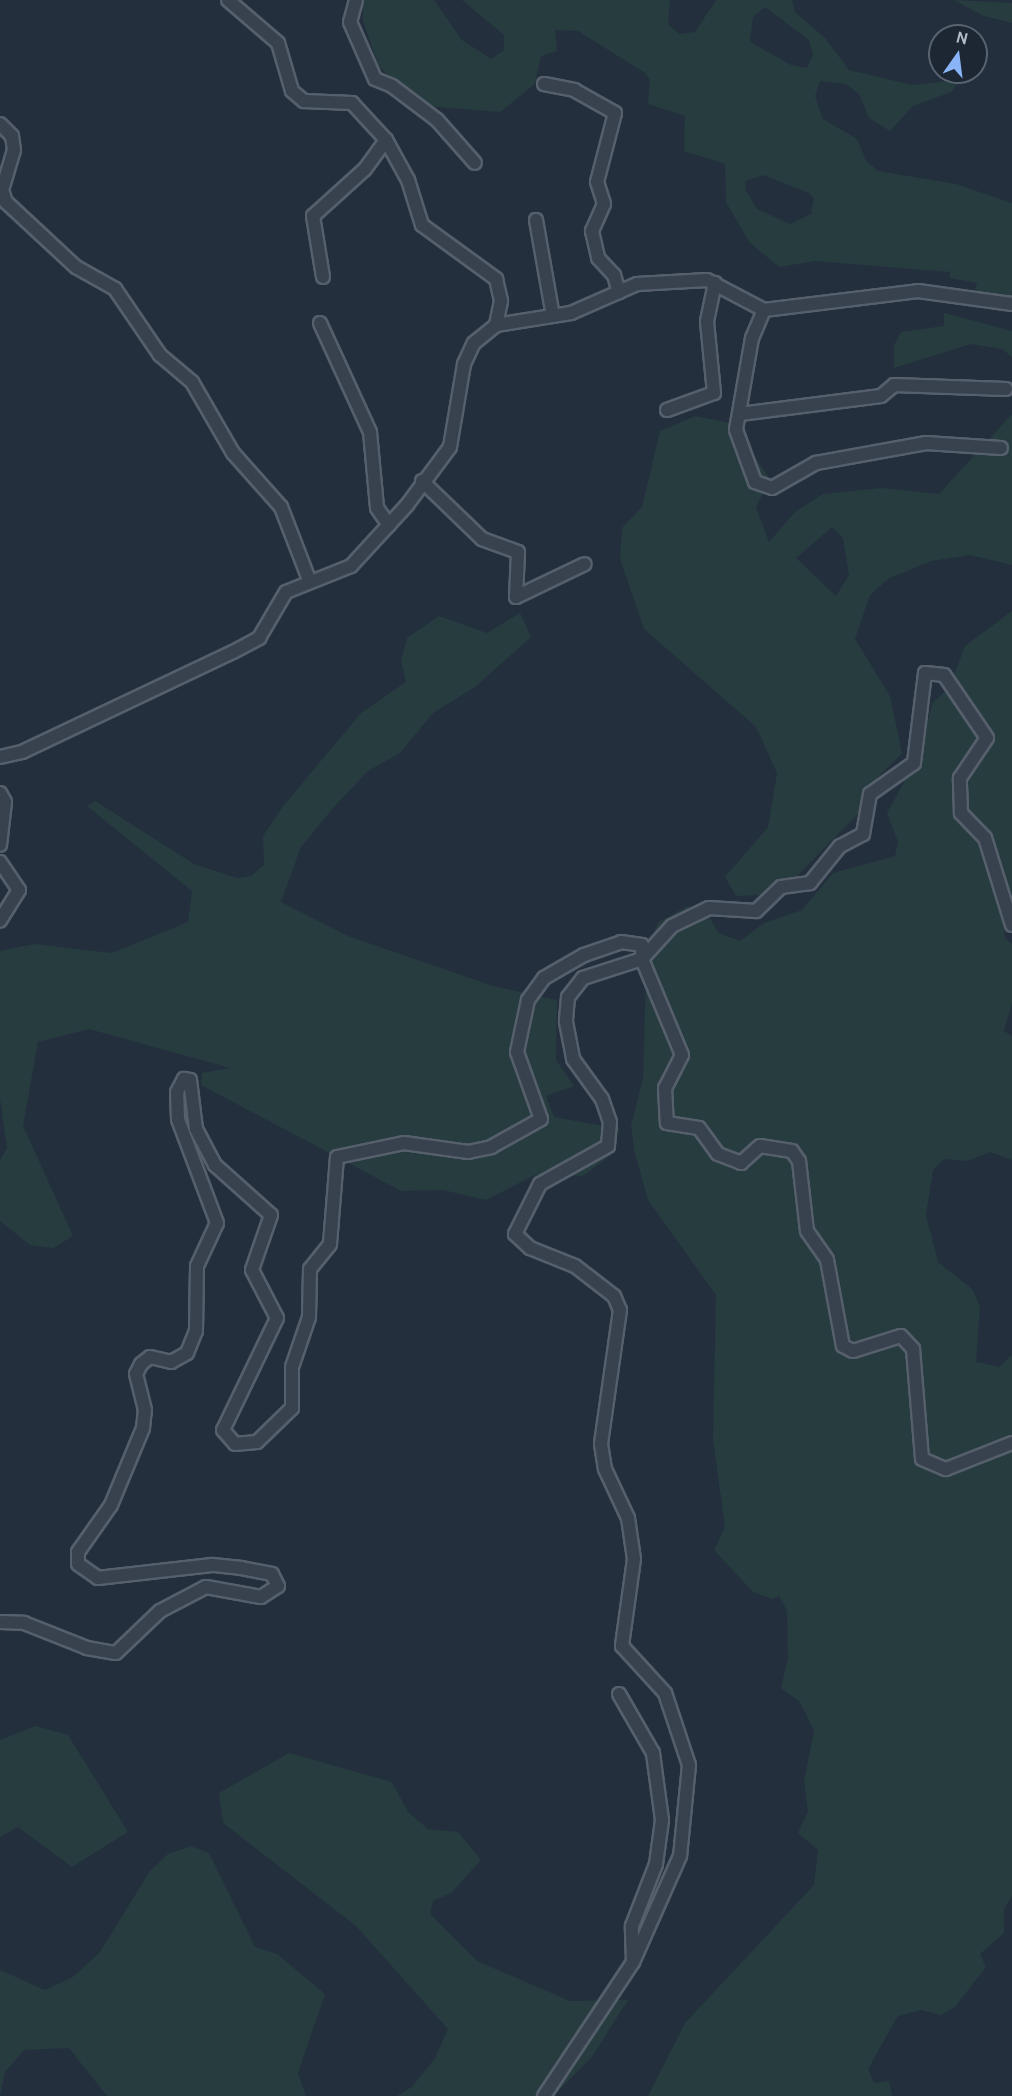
<!DOCTYPE html>
<html>
<head>
<meta charset="utf-8">
<style>
	body { margin:0 }
	#map { position:relative; width:1012px; height:2096px; overflow:hidden; background:#242f3e; font-family:Cabin,sans-serif }
	div>[style] { position:absolute }
	.green>* { inset:0; background:#263c3f }
	.roads { filter:drop-shadow(2px 0 #565f6c) drop-shadow(-2px 0 #565f6c) drop-shadow(0 2px #565f6c) drop-shadow(0 -2px #565f6c) }
	.street>* { height:12px; margin:-6px; padding:0 6px; transform-origin:6px; border-radius:6px; background:#38414e }
	span { translate:-50% -50%; white-space:nowrap; text-align:center; line-height:1.15; -webkit-text-stroke:5px #1d2633; paint-order:stroke }
	.north { position:absolute; left:928px; top:24px; width:60px; height:60px; box-sizing:border-box; background:#1d2633; border:2px solid #59626f; border-radius:50%; rotate:14deg; font-size:16px; font-weight:700; line-height:24px; text-align:center; color:#b4bcc9 }
	.north::after { content:''; display:block; margin:auto; width:21px; height:27px; background:#8ab4f8; clip-path:polygon(50% 0,100% 100%,50% 72%,0 100%) }
</style>
</head>
<body>
<div id="map">
	<div class="green">
		<div style="clip-path:polygon(evenodd,363px 0,434px 0,462px 40px,491px 59px,504px 50px,504px 35px,462px 0,670px 0,668px 24px,679px 34px,695px 32px,716px 0,792px 0,795px 12px,825px 38px,849px 70px,912px 85px,960px 80px,951px 92px,913px 106px,890px 131px,869px 118px,859px 94px,846px 84px,820px 81px,815px 96px,823px 119px,857px 139px,866px 161px,878px 171px,956px 184px,1012px 203px,1012px 310px,973px 301px,977px 283px,950px 278px,950px 272px,815px 261px,779px 267px,749px 242px,726px 202px,725px 164px,684px 151px,685px 116px,648px 104px,650px 80px,645px 73px,578px 31px,555px 30px,557px 51px,541px 56px,535px 84px,500px 112px,425px 106px,379px 67px,363px 21px,363px 0,765px 7px,809px 40px,813px 55px,807px 68px,791px 65px,750px 42px,753px 17px,765px 7px,363px 0,763px 175px,809px 193px,814px 198px,811px 214px,790px 224px,757px 209px,745px 189px,746px 181px,763px 175px)"></div>
		<div style="clip-path:polygon(953px 0,1012px 3px,1012px 23px,984px 16px)"></div>
		<div style="clip-path:polygon(944px 313px,1012px 331px,1012px 357px,1002px 349px,971px 344px,894px 368px,894px 345px,901px 332px,944px 326px)"></div>
		<div style="clip-path:polygon(evenodd,1012px 414px,1012px 565px,970px 555px,931px 561px,888px 579px,870px 595px,855px 639px,890px 696px,902px 753px,870px 785px,859px 813px,794px 879px,763px 895px,736px 896px,725px 877px,768px 827px,777px 773px,756px 727px,644px 629px,620px 559px,622px 528px,642px 507px,660px 431px,695px 416px,731px 423px,770px 479px,756px 507px,769px 542px,795px 512px,823px 494px,881px 488px,939px 494px,1012px 414px,832px 527px,843px 538px,849px 575px,836px 596px,796px 558px,832px 527px)"></div>
		<div style="clip-path:polygon(1012px 611px,1012px 906px,1003px 914px,1005px 938px,1012px 944px,1012px 1003px,1004px 1031px,1012px 1036px,1012px 1160px,990px 1152px,968px 1161px,944px 1159px,933px 1170px,926px 1215px,938px 1262px,972px 1289px,980px 1306px,976px 1362px,999px 1367px,1012px 1355px,1012px 1896px,1004px 1909px,1004px 1933px,980px 1954px,986px 1967px,954px 2008px,940px 2015px,921px 2010px,898px 2016px,868px 2069px,874px 2083px,889px 2081px,892px 2096px,648px 2096px,685px 2023px,814px 1885px,818px 1850px,798px 1833px,808px 1812px,804px 1781px,814px 1731px,800px 1702px,781px 1688px,788px 1658px,787px 1611px,779px 1596px,772px 1599px,753px 1592px,714px 1550px,725px 1527px,713px 1439px,716px 1295px,648px 1200px,634px 1150px,631px 1125px,643px 1078px,647px 944px,659px 922px,688px 906px,704px 909px,719px 933px,740px 941px,764px 923px,802px 910px,833px 873px,895px 856px,898px 842px,887px 813px,914px 764px,933px 702px,949px 688px,965px 646px)"></div>
		<div style="clip-path:polygon(520px 613px,531px 637px,475px 687px,433px 713px,400px 753px,368px 771px,333px 808px,301px 847px,281px 902px,348px 936px,493px 986px,557px 1000px,556px 1060px,574px 1086px,546px 1096px,554px 1117px,620px 1129px,611px 1155px,583px 1176px,535px 1175px,486px 1200px,443px 1190px,401px 1191px,201px 1085px,202px 1073px,230px 1068px,89px 1029px,38px 1042px,23px 1126px,73px 1236px,53px 1248px,30px 1245px,0 1221px,0 1160px,7px 1148px,0 1099px,0 951px,34px 944px,112px 953px,188px 922px,192px 891px,87px 806px,95px 801px,194px 864px,237px 878px,251px 876px,264px 865px,263px 836px,284px 805px,361px 713px,406px 682px,401px 660px,407px 638px,439px 616px,487px 633px)"></div>
		<div style="clip-path:polygon(35px 1726px,68px 1735px,128px 1832px,72px 1867px,18px 1827px,0 1837px,0 1740px)"></div>
		<div style="clip-path:polygon(289px 1753px,392px 1782px,408px 1812px,428px 1829px,458px 1832px,481px 1860px,451px 1893px,433px 1901px,430px 1914px,477px 1961px,570px 2001px,628px 2000px,592px 2057px,553px 2096px,397px 2096px,412px 2087px,435px 2058px,448px 2029px,356px 1926px,223px 1823px,219px 1793px)"></div>
		<div style="clip-path:polygon(191px 1846px,209px 1853px,255px 1947px,277px 1954px,325px 1994px,298px 2073px,306px 2096px,107px 2096px,69px 2048px,24px 2050px,5px 2072px,0 2096px,0 1970px,45px 1990px,73px 1977px,100px 1952px,150px 1871px,168px 1854px)"></div>
	</div>
	<div class="roads">
		<div class="street">
			<div style="left:228px;top:0;width:66px;rotate:40.7deg"></div>
			<div style="left:278px;top:43px;width:50px;rotate:73.7deg"></div>
			<div style="left:292px;top:91px;width:16px;rotate:40deg"></div>
			<div style="left:304px;top:101px;width:48px;rotate:2.4deg"></div>
			<div style="left:352px;top:103px;width:50px;rotate:47.4deg"></div>
			<div style="left:386px;top:140px;width:46px;rotate:61.2deg"></div>
			<div style="left:408px;top:180px;width:47px;rotate:72.7deg"></div>
			<div style="left:422px;top:225px;width:92px;rotate:36.1deg"></div>
			<div style="left:496px;top:279px;width:23px;rotate:77deg"></div>
			<div style="left:501px;top:301px;width:25px;rotate:102deg"></div>
			<div style="left:356px;top:0;width:23px;rotate:105deg"></div>
			<div style="left:350px;top:22px;width:62px;rotate:66.3deg"></div>
			<div style="left:375px;top:79px;width:18px;rotate:22deg"></div>
			<div style="left:392px;top:86px;width:56px;rotate:37.1deg"></div>
			<div style="left:437px;top:120px;width:57px;rotate:48.5deg"></div>
			<div style="left:544px;top:84px;width:31px;rotate:11deg"></div>
			<div style="left:574px;top:90px;width:47px;rotate:29.3deg"></div>
			<div style="left:615px;top:113px;width:71px;rotate:104.6deg"></div>
			<div style="left:597px;top:182px;width:23px;rotate:72deg"></div>
			<div style="left:604px;top:204px;width:30px;rotate:114deg"></div>
			<div style="left:592px;top:231px;width:28px;rotate:77deg"></div>
			<div style="left:598px;top:258px;width:23px;rotate:47deg"></div>
			<div style="left:614px;top:275px;width:18px;rotate:74deg"></div>
			<div style="left:0;top:124px;width:17px;rotate:45deg"></div>
			<div style="left:12px;top:136px;width:14px;rotate:82deg"></div>
			<div style="left:14px;top:150px;width:42px;rotate:106.7deg"></div>
			<div style="left:2px;top:190px;width:13px;rotate:72deg"></div>
			<div style="left:6px;top:202px;width:96px;rotate:42.9deg"></div>
			<div style="left:76px;top:267px;width:45px;rotate:29.4deg"></div>
			<div style="left:115px;top:289px;width:80px;rotate:55.7deg"></div>
			<div style="left:160px;top:355px;width:42px;rotate:40.2deg"></div>
			<div style="left:192px;top:382px;width:82px;rotate:60deg"></div>
			<div style="left:233px;top:453px;width:72px;rotate:48.4deg"></div>
			<div style="left:281px;top:507px;width:80px;rotate:68.9deg"></div>
			<div style="left:536px;top:220px;width:97px;rotate:80deg"></div>
			<div style="left:323px;top:277px;width:62px;rotate:-99.3deg"></div>
			<div style="left:313px;top:216px;width:70px;rotate:-42.1deg"></div>
			<div style="left:365px;top:169px;width:36px;rotate:-54deg"></div>
			<div style="left:764px;top:310px;width:30px;rotate:113deg"></div>
			<div style="left:752px;top:338px;width:93px;rotate:99.9deg"></div>
			<div style="left:736px;top:430px;width:55px;rotate:69.9deg"></div>
			<div style="left:755px;top:482px;width:18px;rotate:19deg"></div>
			<div style="left:772px;top:488px;width:51px;rotate:-29.6deg"></div>
			<div style="left:816px;top:463px;width:112px;rotate:-10.3deg"></div>
			<div style="left:926px;top:443px;width:75px;rotate:3.8deg"></div>
			<div style="left:320px;top:323px;width:120px;rotate:65.4deg"></div>
			<div style="left:370px;top:432px;width:76px;rotate:84.7deg"></div>
			<div style="left:377px;top:508px;width:21px;rotate:55deg"></div>
			<div style="left:667px;top:410px;width:50px;rotate:-19.9deg"></div>
			<div style="left:714px;top:393px;width:72px;rotate:-95.6deg"></div>
			<div style="left:707px;top:321px;width:39px;rotate:-78deg"></div>
			<div style="left:740px;top:414px;width:142px;rotate:-7.3deg"></div>
			<div style="left:881px;top:396px;width:17px;rotate:-40deg"></div>
			<div style="left:894px;top:385px;width:112px;rotate:2deg"></div>
			<div style="left:422px;top:481px;width:83px;rotate:44deg"></div>
			<div style="left:482px;top:539px;width:38px;rotate:20deg"></div>
			<div style="left:518px;top:552px;width:45px;rotate:92.5deg"></div>
			<div style="left:516px;top:597px;width:76px;rotate:-25.6deg"></div>
			<div style="left:0;top:757px;width:23px;rotate:-13deg"></div>
			<div style="left:22px;top:752px;width:233px;rotate:-25.4deg"></div>
			<div style="left:233px;top:652px;width:30px;rotate:-28deg"></div>
			<div style="left:259px;top:638px;width:53px;rotate:-59.6deg"></div>
			<div style="left:286px;top:592px;width:70px;rotate:-21.8deg"></div>
			<div style="left:351px;top:566px;width:83px;rotate:-47.4deg"></div>
			<div style="left:407px;top:505px;width:72px;rotate:-53.4deg"></div>
			<div style="left:450px;top:447px;width:84px;rotate:-80.4deg"></div>
			<div style="left:464px;top:364px;width:23px;rotate:-65deg"></div>
			<div style="left:474px;top:343px;width:28px;rotate:-39deg"></div>
			<div style="left:496px;top:325px;width:76px;rotate:-9.1deg"></div>
			<div style="left:571px;top:313px;width:72px;rotate:-23.7deg"></div>
			<div style="left:637px;top:284px;width:70px;rotate:-3.3deg"></div>
			<div style="left:707px;top:280px;width:64px;rotate:27.8deg"></div>
			<div style="left:764px;top:310px;width:155px;rotate:-7deg"></div>
			<div style="left:918px;top:291px;width:95px;rotate:7.9deg"></div>
			<div style="left:0;top:793px;width:10px;rotate:61deg"></div>
			<div style="left:5px;top:802px;width:43px;rotate:96.6deg"></div>
			<div style="left:0;top:862px;width:34px;rotate:56deg"></div>
			<div style="left:19px;top:890px;width:36px;rotate:122deg"></div>
			<div style="left:1012px;top:925px;width:91px;rotate:-107.2deg"></div>
			<div style="left:985px;top:838px;width:35px;rotate:-134deg"></div>
			<div style="left:961px;top:813px;width:35px;rotate:-92deg"></div>
			<div style="left:960px;top:778px;width:48px;rotate:-56deg"></div>
			<div style="left:987px;top:738px;width:76px;rotate:-124.3deg"></div>
			<div style="left:944px;top:675px;width:19px;rotate:-174deg"></div>
			<div style="left:925px;top:673px;width:91px;rotate:97deg"></div>
			<div style="left:914px;top:763px;width:54px;rotate:144.8deg"></div>
			<div style="left:870px;top:794px;width:41px;rotate:99.9deg"></div>
			<div style="left:863px;top:834px;width:26px;rotate:152deg"></div>
			<div style="left:840px;top:846px;width:48px;rotate:129deg"></div>
			<div style="left:810px;top:883px;width:29px;rotate:172deg"></div>
			<div style="left:781px;top:887px;width:35px;rotate:136deg"></div>
			<div style="left:756px;top:911px;width:47px;rotate:-176.3deg"></div>
			<div style="left:709px;top:908px;width:41px;rotate:154.1deg"></div>
			<div style="left:672px;top:926px;width:45px;rotate:132.3deg"></div>
			<div style="left:642px;top:959px;width:104px;rotate:67.4deg"></div>
			<div style="left:682px;top:1055px;width:37px;rotate:117deg"></div>
			<div style="left:665px;top:1088px;width:35px;rotate:87deg"></div>
			<div style="left:667px;top:1123px;width:32px;rotate:9deg"></div>
			<div style="left:699px;top:1128px;width:32px;rotate:54deg"></div>
			<div style="left:718px;top:1154px;width:25px;rotate:21deg"></div>
			<div style="left:741px;top:1163px;width:25px;rotate:-42deg"></div>
			<div style="left:760px;top:1146px;width:32px;rotate:9deg"></div>
			<div style="left:792px;top:1151px;width:12px;rotate:55deg"></div>
			<div style="left:799px;top:1161px;width:70px;rotate:83.5deg"></div>
			<div style="left:807px;top:1231px;width:35px;rotate:55deg"></div>
			<div style="left:827px;top:1260px;width:87px;rotate:79.5deg"></div>
			<div style="left:843px;top:1346px;width:11px;rotate:27deg"></div>
			<div style="left:853px;top:1351px;width:50px;rotate:-17.4deg"></div>
			<div style="left:901px;top:1336px;width:18px;rotate:47deg"></div>
			<div style="left:913px;top:1349px;width:110px;rotate:85.3deg"></div>
			<div style="left:922px;top:1459px;width:26px;rotate:23deg"></div>
			<div style="left:946px;top:1469px;width:71px;rotate:-21.5deg"></div>
			<div style="left:0;top:1622px;width:24px;rotate:2deg"></div>
			<div style="left:24px;top:1623px;width:68px;rotate:21.6deg"></div>
			<div style="left:87px;top:1648px;width:29px;rotate:10deg"></div>
			<div style="left:116px;top:1653px;width:61px;rotate:-43.7deg"></div>
			<div style="left:160px;top:1611px;width:52px;rotate:-27.6deg"></div>
			<div style="left:206px;top:1587px;width:56px;rotate:10.3deg"></div>
			<div style="left:261px;top:1597px;width:20px;rotate:-33deg"></div>
			<div style="left:278px;top:1586px;width:13px;rotate:-117deg"></div>
			<div style="left:272px;top:1574px;width:31px;rotate:-169deg"></div>
			<div style="left:242px;top:1568px;width:30px;rotate:-174deg"></div>
			<div style="left:212px;top:1565px;width:115px;rotate:173.5deg"></div>
			<div style="left:98px;top:1578px;width:24px;rotate:-145deg"></div>
			<div style="left:78px;top:1564px;width:12px;rotate:-90deg"></div>
			<div style="left:78px;top:1552px;width:57px;rotate:-54.9deg"></div>
			<div style="left:111px;top:1505px;width:83px;rotate:-67.4deg"></div>
			<div style="left:143px;top:1428px;width:18px;rotate:-84deg"></div>
			<div style="left:145px;top:1410px;width:37px;rotate:-104deg"></div>
			<div style="left:136px;top:1374px;width:11px;rotate:-63deg"></div>
			<div style="left:141px;top:1364px;width:11px;rotate:-38deg"></div>
			<div style="left:150px;top:1357px;width:22px;rotate:13deg"></div>
			<div style="left:171px;top:1362px;width:18px;rotate:-29deg"></div>
			<div style="left:187px;top:1353px;width:24px;rotate:-68deg"></div>
			<div style="left:196px;top:1331px;width:65px;rotate:-89.1deg"></div>
			<div style="left:197px;top:1266px;width:47px;rotate:-65.1deg"></div>
			<div style="left:217px;top:1223px;width:111px;rotate:-110.6deg"></div>
			<div style="left:178px;top:1119px;width:27px;rotate:-92deg"></div>
			<div style="left:177px;top:1092px;width:15px;rotate:-62deg"></div>
			<div style="left:184px;top:1079px;width:6px;rotate:9deg"></div>
			<div style="left:190px;top:1080px;width:49px;rotate:83deg"></div>
			<div style="left:196px;top:1129px;width:41px;rotate:62.2deg"></div>
			<div style="left:215px;top:1165px;width:75px;rotate:41.8deg"></div>
			<div style="left:271px;top:1215px;width:58px;rotate:109.1deg"></div>
			<div style="left:252px;top:1270px;width:54px;rotate:62.5deg"></div>
			<div style="left:277px;top:1318px;width:124px;rotate:115.7deg"></div>
			<div style="left:223px;top:1430px;width:18px;rotate:49deg"></div>
			<div style="left:235px;top:1444px;width:22px;rotate:-5deg"></div>
			<div style="left:257px;top:1442px;width:49px;rotate:-44.2deg"></div>
			<div style="left:292px;top:1408px;width:41px;rotate:-90deg"></div>
			<div style="left:292px;top:1367px;width:53px;rotate:-71.2deg"></div>
			<div style="left:309px;top:1317px;width:48px;rotate:-88.8deg"></div>
			<div style="left:310px;top:1269px;width:32px;rotate:-51deg"></div>
			<div style="left:330px;top:1244px;width:87px;rotate:-85.4deg"></div>
			<div style="left:337px;top:1157px;width:68px;rotate:-11.8deg"></div>
			<div style="left:404px;top:1143px;width:65px;rotate:8deg"></div>
			<div style="left:468px;top:1152px;width:24px;rotate:-12deg"></div>
			<div style="left:491px;top:1147px;width:57px;rotate:-29.2deg"></div>
			<div style="left:541px;top:1119px;width:71px;rotate:-109.7deg"></div>
			<div style="left:517px;top:1052px;width:53px;rotate:-78.1deg"></div>
			<div style="left:528px;top:1000px;width:27px;rotate:-54deg"></div>
			<div style="left:544px;top:978px;width:46px;rotate:-29.9deg"></div>
			<div style="left:584px;top:955px;width:39px;rotate:-19deg"></div>
			<div style="left:621px;top:942px;width:21px;rotate:8deg"></div>
			<div style="left:642px;top:945px;width:14px;rotate:90deg"></div>
			<div style="left:642px;top:959px;width:62px;rotate:162.1deg"></div>
			<div style="left:583px;top:978px;width:24px;rotate:128deg"></div>
			<div style="left:568px;top:997px;width:25px;rotate:95deg"></div>
			<div style="left:566px;top:1022px;width:38px;rotate:79deg"></div>
			<div style="left:573px;top:1059px;width:49px;rotate:54.1deg"></div>
			<div style="left:602px;top:1099px;width:24px;rotate:71deg"></div>
			<div style="left:610px;top:1122px;width:24px;rotate:95deg"></div>
			<div style="left:608px;top:1146px;width:78px;rotate:150.8deg"></div>
			<div style="left:540px;top:1184px;width:56px;rotate:116.6deg"></div>
			<div style="left:515px;top:1234px;width:21px;rotate:43deg"></div>
			<div style="left:530px;top:1248px;width:48px;rotate:21.8deg"></div>
			<div style="left:575px;top:1266px;width:49px;rotate:37.6deg"></div>
			<div style="left:614px;top:1296px;width:15px;rotate:67deg"></div>
			<div style="left:620px;top:1310px;width:135px;rotate:98.1deg"></div>
			<div style="left:601px;top:1444px;width:25px;rotate:81deg"></div>
			<div style="left:605px;top:1469px;width:54px;rotate:64.9deg"></div>
			<div style="left:628px;top:1518px;width:41px;rotate:81.7deg"></div>
			<div style="left:634px;top:1559px;width:88px;rotate:97.9deg"></div>
			<div style="left:622px;top:1646px;width:64px;rotate:47.5deg"></div>
			<div style="left:665px;top:1693px;width:76px;rotate:71.6deg"></div>
			<div style="left:689px;top:1765px;width:91px;rotate:95.6deg"></div>
			<div style="left:680px;top:1856px;width:116px;rotate:113.9deg"></div>
			<div style="left:633px;top:1962px;width:36px;rotate:-92deg"></div>
			<div style="left:632px;top:1926px;width:66px;rotate:-68.8deg"></div>
			<div style="left:656px;top:1864px;width:44px;rotate:-82.2deg"></div>
			<div style="left:662px;top:1820px;width:68px;rotate:-97.7deg"></div>
			<div style="left:653px;top:1753px;width:68px;rotate:-120deg"></div>
			<div style="left:544px;top:2096px;width:161px;rotate:-56.4deg"></div>
		</div>
	</div>
	<div class="north">N</div>
</div>
</body>
</html>
